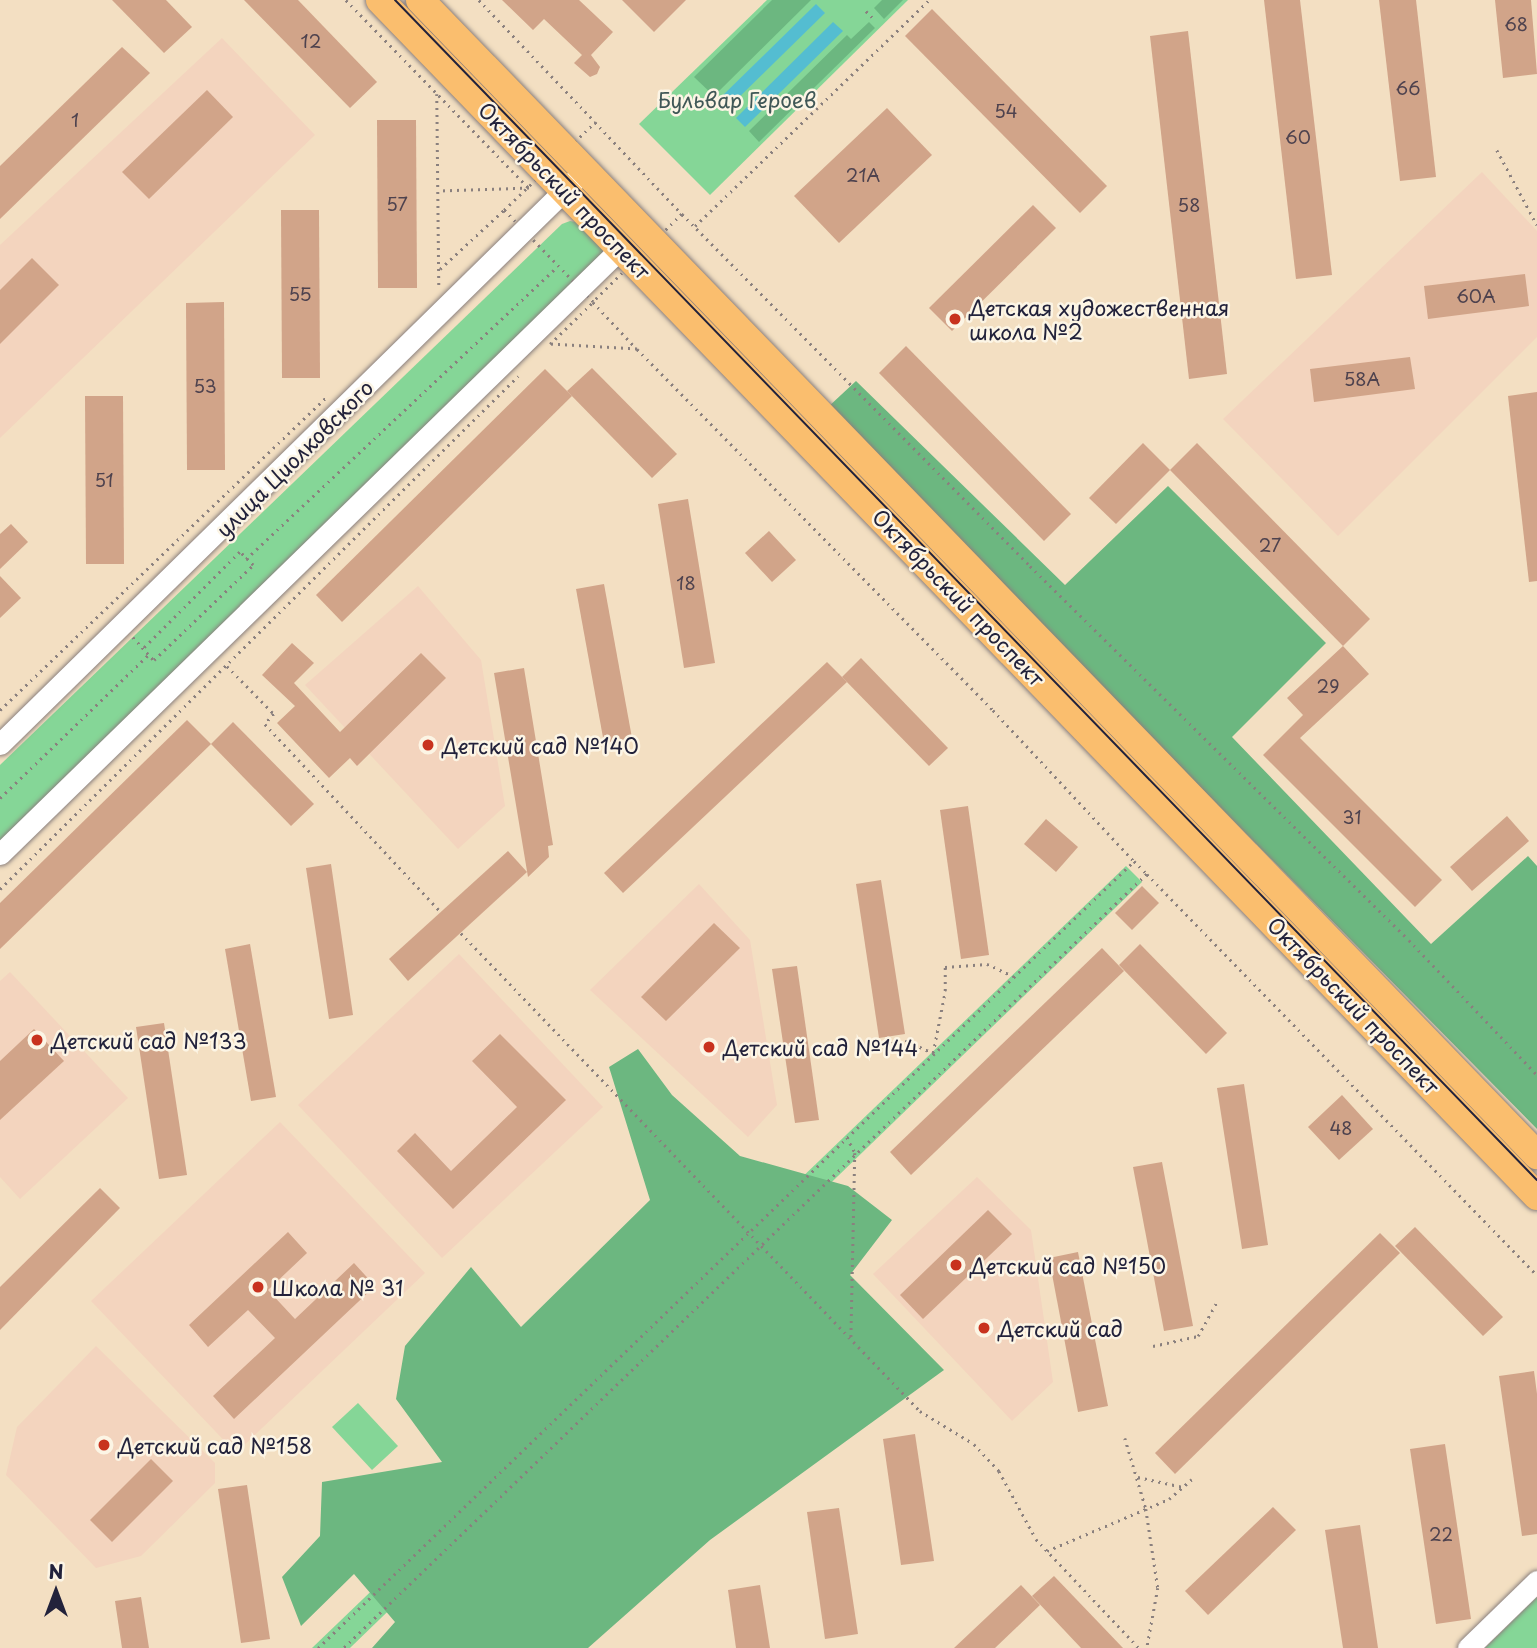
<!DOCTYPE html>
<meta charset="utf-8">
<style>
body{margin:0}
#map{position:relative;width:1537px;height:1648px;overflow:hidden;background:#f3dfc2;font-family:"Playpen Sans",sans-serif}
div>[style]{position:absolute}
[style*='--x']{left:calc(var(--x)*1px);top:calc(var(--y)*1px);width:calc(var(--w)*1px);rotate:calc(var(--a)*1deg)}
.built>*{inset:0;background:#f3d4be}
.green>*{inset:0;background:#85d697}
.forest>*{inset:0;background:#6cb780}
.water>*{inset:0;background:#54bdd1}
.building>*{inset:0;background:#d1a489}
.path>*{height:2.5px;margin-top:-1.25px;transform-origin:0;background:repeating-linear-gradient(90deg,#8a807e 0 2px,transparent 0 7px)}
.roads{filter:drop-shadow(0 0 2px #8a807e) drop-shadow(0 0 2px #8a807e)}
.minor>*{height:21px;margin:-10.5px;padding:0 10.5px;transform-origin:10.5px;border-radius:10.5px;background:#fff}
.major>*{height:28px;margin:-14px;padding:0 14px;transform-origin:14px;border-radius:14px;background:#fabe6e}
.tram>*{height:2px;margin:-1px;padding:0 1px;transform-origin:1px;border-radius:1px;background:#22223b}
.dots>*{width:19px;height:19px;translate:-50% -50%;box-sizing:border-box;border:4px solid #fcf5e5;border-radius:50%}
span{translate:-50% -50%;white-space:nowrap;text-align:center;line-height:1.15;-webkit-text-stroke:5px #fcf5e5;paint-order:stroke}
.number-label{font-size:18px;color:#4e424e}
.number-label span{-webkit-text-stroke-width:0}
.park-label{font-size:21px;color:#405857}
.street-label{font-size:21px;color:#22223b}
.poi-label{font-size:21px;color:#22223b}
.left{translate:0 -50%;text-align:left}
.north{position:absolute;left:21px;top:1557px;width:70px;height:70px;-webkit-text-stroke:5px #fcf5e5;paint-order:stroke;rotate:0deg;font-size:19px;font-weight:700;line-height:28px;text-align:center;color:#22223b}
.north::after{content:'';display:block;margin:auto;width:24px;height:32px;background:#22223b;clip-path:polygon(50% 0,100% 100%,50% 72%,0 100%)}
</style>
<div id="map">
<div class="built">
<div style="clip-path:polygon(222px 38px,315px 135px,0 438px,0 245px)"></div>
<div style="clip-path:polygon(1482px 172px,1537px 231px,1537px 337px,1338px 536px,1223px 419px)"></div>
<div style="clip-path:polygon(418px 586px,481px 660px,505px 806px,458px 849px,305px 685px)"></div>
<div style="clip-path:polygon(699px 884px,750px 940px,777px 1105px,748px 1137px,590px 990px)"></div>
<div style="clip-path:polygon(459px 954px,603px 1107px,442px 1258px,298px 1105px)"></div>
<div style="clip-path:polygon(10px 972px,128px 1098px,20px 1199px,0 1177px,0 981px)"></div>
<div style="clip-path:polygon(280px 1122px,425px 1273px,236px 1453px,91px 1301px)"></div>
<div style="clip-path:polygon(977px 1177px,1031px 1230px,1053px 1382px,1012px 1421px,873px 1274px)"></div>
<div style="clip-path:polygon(96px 1346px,215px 1463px,215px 1483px,141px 1556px,96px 1568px,6px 1475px,17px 1427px)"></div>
</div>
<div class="green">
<div style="clip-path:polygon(767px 0,908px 0,710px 195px,639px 124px)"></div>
<div style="clip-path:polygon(570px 221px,586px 224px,605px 254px,0 842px,0 765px,562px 224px)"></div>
<div style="clip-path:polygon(1126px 866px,1142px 882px,350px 1648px,312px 1648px)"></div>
<div style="clip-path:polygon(358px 1403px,398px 1446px,372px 1470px,332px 1427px)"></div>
<div style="clip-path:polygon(1537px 1597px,1537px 1648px,1485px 1648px)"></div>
</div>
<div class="forest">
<div style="clip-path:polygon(772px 0,811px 0,714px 96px,694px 77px)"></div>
<div style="clip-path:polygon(882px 0,903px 0,884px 19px,874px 8px)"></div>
<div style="clip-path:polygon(869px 22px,875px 28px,759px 142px,749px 131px,847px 35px,851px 39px)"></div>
<div style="clip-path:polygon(856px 381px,1065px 585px,1168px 486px,1326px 643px,1232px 737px,1431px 944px,1528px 856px,1537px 866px,1537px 1129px,827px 408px)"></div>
<div style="clip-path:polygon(638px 1049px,672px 1095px,740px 1156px,848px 1186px,892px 1220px,850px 1275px,944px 1370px,710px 1540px,588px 1648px,372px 1648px,395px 1622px,354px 1574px,301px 1626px,282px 1577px,320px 1536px,322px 1482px,442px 1462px,396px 1399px,405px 1346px,471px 1267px,521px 1327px,650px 1200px,609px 1067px)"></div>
</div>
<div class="water">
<div style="clip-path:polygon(816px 4px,825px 13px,727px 109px,718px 100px)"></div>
<div style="clip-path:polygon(833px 22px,843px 31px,745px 127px,736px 118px)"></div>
</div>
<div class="building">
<div style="clip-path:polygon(112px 0,166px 0,192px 27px,164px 53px)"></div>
<div style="clip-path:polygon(244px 0,298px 0,377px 82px,350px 108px)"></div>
<div style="clip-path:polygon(502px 0,579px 0,613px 32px,591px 55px,600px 67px,597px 74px,590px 77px,574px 63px,582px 55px,544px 19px,533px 30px)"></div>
<div style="clip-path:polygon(622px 0,686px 0,654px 32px)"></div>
<div style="clip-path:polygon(1264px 0,1300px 0,1332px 275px,1296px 279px)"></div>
<div style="clip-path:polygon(1379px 0,1416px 0,1436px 177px,1400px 181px)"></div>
<div style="clip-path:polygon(1495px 0,1531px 0,1537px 74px,1503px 78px)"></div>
<div style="clip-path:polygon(932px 9px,1107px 186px,1080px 213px,905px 36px)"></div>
<div style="clip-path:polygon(1188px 31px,1227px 374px,1189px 379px,1150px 36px)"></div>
<div style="clip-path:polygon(122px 47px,150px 73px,0 219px,0 166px)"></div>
<div style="clip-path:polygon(207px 90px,233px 117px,149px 199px,122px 172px)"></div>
<div style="clip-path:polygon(887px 108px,932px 155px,839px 243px,794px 196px)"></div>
<div style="clip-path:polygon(377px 120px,416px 120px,417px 288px,378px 288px)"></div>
<div style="clip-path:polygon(1033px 205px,1056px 228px,952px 331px,929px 308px)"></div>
<div style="clip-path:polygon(281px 210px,319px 210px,320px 378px,282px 378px)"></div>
<div style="clip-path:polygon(32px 258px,59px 285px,0 344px,0 290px)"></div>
<div style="clip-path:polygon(1525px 274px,1529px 306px,1428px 319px,1424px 286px)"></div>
<div style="clip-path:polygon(224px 302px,225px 470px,187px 470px,186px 303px)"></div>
<div style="clip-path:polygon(906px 346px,1071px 514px,1044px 541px,879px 373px)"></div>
<div style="clip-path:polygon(1410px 357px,1415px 389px,1314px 402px,1310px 369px)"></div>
<div style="clip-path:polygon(592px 368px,677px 454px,652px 478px,567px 391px)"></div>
<div style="clip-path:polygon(545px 369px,572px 396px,342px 622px,316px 595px)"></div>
<div style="clip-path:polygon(1537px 392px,1537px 581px,1529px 582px,1508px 396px)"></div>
<div style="clip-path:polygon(85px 396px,123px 396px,124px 564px,86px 564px)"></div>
<div style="clip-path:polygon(1143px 443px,1170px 470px,1116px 524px,1089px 498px)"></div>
<div style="clip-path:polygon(1197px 443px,1370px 619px,1343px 646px,1170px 470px)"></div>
<div style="clip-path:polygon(688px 499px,715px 663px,684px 668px,658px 504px)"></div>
<div style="clip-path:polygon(11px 524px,28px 542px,0 569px,0 534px)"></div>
<div style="clip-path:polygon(769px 531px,796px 560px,772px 582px,745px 553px)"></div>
<div style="clip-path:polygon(0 576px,21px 598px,0 618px)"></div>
<div style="clip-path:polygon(604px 584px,632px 738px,604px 743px,576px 589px)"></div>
<div style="clip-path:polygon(292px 643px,314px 663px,294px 683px,340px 732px,421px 653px,446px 678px,357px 766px,350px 758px,329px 778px,277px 723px,295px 706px,262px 675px)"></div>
<div style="clip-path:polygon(1343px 646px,1369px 674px,1300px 738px,1442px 880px,1415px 907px,1263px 755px,1303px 715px,1287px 698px)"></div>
<div style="clip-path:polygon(861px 658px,948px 748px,929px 766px,842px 677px)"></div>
<div style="clip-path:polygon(827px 662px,847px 682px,623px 893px,604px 873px)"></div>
<div style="clip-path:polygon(524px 668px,553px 845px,548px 846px,549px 857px,528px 877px,494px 673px)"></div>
<div style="clip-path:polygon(187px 720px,211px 744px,0 949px,0 903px)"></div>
<div style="clip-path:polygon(233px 722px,314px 804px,291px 826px,211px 744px)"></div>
<div style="clip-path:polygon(968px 806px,989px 955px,961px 959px,940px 810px)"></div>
<div style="clip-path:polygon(1507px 816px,1529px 841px,1472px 891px,1450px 867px)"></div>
<div style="clip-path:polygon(1046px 819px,1078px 847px,1056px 872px,1024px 844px)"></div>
<div style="clip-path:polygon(508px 851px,527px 872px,408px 981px,389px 959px)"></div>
<div style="clip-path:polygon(331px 864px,353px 1015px,329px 1019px,306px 868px)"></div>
<div style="clip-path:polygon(881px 880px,905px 1034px,879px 1038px,856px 884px)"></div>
<div style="clip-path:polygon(1142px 886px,1159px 903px,1132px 930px,1115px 913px)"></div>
<div style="clip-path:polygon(714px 923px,740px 948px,666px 1021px,641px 997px)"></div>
<div style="clip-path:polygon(250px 944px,276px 1097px,251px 1101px,225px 949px)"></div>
<div style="clip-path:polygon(1140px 944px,1227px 1033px,1206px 1054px,1119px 965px)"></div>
<div style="clip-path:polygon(1102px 948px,1124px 971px,911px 1175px,890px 1152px)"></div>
<div style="clip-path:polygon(797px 966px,819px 1120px,795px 1123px,772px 969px)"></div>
<div style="clip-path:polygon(164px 1023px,187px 1175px,159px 1179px,136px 1027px)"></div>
<div style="clip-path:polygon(34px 1029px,64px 1061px,0 1120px,0 1061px)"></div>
<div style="clip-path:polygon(500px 1034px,566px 1100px,453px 1209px,397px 1151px,415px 1133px,451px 1171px,517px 1107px,472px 1061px)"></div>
<div style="clip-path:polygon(1244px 1084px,1268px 1245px,1242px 1249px,1217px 1088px)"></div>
<div style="clip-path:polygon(1342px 1095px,1373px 1129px,1339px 1160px,1308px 1127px)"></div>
<div style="clip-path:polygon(1162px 1162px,1193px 1326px,1164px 1331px,1133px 1167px)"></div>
<div style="clip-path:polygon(100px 1188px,120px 1208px,0 1330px,0 1287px)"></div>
<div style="clip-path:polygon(988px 1210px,1012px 1234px,923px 1319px,900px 1295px)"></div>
<div style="clip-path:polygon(1415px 1227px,1503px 1317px,1483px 1336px,1395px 1246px)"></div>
<div style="clip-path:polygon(288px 1232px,307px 1253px,268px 1290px,295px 1319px,354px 1263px,375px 1286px,234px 1419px,213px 1396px,275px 1338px,248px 1310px,208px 1347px,189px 1325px)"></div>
<div style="clip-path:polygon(1380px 1233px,1400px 1253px,1175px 1474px,1155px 1453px)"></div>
<div style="clip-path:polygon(1078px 1252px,1108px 1406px,1078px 1412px,1049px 1258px)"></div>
<div style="clip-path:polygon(1534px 1371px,1537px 1394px,1537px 1534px,1522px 1536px,1499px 1376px)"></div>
<div style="clip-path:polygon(915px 1434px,934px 1561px,901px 1565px,883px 1439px)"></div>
<div style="clip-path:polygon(1445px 1444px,1471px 1619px,1436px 1624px,1410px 1449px)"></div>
<div style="clip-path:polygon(151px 1459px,173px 1481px,112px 1542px,90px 1520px)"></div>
<div style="clip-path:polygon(247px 1485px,270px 1639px,241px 1643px,218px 1489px)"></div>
<div style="clip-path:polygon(1273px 1507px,1296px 1530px,1208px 1615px,1185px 1591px)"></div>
<div style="clip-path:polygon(839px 1508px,858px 1634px,825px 1639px,807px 1512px)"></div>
<div style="clip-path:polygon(1360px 1525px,1378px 1648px,1343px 1648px,1325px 1530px)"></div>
<div style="clip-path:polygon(1054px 1576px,1123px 1648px,1081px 1648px,1032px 1596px)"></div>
<div style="clip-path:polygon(760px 1585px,770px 1648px,736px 1648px,728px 1590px)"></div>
<div style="clip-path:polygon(1021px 1585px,1040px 1605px,995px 1648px,954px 1648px)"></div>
<div style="clip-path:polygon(141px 1597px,149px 1648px,122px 1648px,115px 1601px)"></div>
</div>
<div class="path">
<div style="--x:346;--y:0;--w:262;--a:45.8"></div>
<div style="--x:529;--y:188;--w:90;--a:178.1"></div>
<div style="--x:479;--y:0;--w:168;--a:46.4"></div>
<div style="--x:866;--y:11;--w:13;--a:45"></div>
<div style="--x:437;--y:94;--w:194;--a:89.4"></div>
<div style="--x:595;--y:122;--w:127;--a:46.6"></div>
<div style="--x:682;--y:214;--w:125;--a:135.3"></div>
<div style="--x:593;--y:302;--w:128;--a:-134.1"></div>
<div style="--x:504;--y:210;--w:127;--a:-44"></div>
<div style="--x:1497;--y:150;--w:85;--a:61.9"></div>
<div style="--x:682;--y:214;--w:495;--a:45.3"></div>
<div style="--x:1030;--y:566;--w:532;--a:44.62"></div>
<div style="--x:1409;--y:940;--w:186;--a:46.5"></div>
<div style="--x:695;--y:226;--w:325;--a:-44"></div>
<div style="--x:440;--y:269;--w:87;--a:-42.7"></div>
<div style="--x:593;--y:302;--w:64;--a:46.9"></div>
<div style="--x:637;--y:349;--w:87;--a:-176.7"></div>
<div style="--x:550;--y:344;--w:60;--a:-44.3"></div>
<div style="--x:637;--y:349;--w:507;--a:45.4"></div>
<div style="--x:993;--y:710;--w:207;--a:47"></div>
<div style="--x:246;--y:559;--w:427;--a:-43.2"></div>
<div style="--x:133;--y:637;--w:31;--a:48"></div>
<div style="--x:154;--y:660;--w:137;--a:-43.8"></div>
<div style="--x:253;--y:565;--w:18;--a:-135"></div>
<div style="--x:240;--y:552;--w:136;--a:135"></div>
<div style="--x:227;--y:666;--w:67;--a:45.6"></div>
<div style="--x:274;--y:714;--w:13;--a:132"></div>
<div style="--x:265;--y:724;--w:259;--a:46.9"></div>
<div style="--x:0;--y:710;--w:452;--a:-43.8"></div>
<div style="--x:0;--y:798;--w:207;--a:-44"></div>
<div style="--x:1147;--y:874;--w:559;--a:45.8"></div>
<div style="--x:0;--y:889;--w:729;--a:-44.72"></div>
<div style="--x:461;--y:933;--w:663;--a:46.16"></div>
<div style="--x:920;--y:1411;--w:63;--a:31.4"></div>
<div style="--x:974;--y:1444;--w:37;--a:47"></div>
<div style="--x:999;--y:1471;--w:77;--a:61.4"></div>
<div style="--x:1036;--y:1539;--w:150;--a:46.6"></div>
<div style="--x:864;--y:1048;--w:44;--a:-9.2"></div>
<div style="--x:907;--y:1041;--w:29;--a:25"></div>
<div style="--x:933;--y:1053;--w:63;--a:-79"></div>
<div style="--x:945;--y:991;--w:24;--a:-90"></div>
<div style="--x:945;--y:967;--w:42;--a:-4.1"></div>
<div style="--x:987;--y:964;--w:29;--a:25"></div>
<div style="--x:847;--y:1137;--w:18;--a:63"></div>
<div style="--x:855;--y:1153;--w:186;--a:91.2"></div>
<div style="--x:1153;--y:1346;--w:46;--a:-12.5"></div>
<div style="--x:1198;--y:1336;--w:39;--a:-61"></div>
<div style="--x:1125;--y:1438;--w:74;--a:73.5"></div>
<div style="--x:1146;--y:1509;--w:80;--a:81.4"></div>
<div style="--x:1158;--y:1588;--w:61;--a:100.4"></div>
<div style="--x:1138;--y:1477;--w:46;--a:12.5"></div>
<div style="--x:1047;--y:1551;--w:133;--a:-23.1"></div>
<div style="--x:1169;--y:1499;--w:30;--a:-41"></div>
<div style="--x:318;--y:1648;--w:1134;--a:-43.96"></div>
<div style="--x:1134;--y:861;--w:18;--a:45"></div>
<div style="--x:1147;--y:874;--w:1115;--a:136.05"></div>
</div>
<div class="roads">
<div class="minor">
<div style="--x:0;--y:744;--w:821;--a:-44.46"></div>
<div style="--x:0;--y:854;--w:869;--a:-44.3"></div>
<div style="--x:1468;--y:1648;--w:96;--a:-44.2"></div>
</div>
<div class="major">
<div style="--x:380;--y:0;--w:1664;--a:45.95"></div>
<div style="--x:420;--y:0;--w:1607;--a:45.96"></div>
</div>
</div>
<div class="tram">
<div style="--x:395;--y:0;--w:1642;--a:45.94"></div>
</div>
<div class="dots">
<div style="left:955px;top:319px;background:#c8321e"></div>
<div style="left:428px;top:745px;background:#c8321e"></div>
<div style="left:37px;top:1040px;background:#c8321e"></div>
<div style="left:709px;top:1047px;background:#c8321e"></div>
<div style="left:956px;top:1265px;background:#c8321e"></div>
<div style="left:258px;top:1287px;background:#c8321e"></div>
<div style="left:984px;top:1328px;background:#c8321e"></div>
<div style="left:104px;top:1445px;background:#c8321e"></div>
</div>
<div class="number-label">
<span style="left:1516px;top:24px">68</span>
<span style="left:311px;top:41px">12</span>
<span style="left:1408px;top:88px">66</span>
<span style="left:1006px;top:111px">54</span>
<span style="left:75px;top:120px">1</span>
<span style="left:1298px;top:137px">60</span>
<span style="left:863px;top:175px">21А</span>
<span style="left:397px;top:204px">57</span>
<span style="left:1189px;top:205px">58</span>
<span style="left:300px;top:294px">55</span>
<span style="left:1476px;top:296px">60А</span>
<span style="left:1362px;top:379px">58А</span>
<span style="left:205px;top:386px">53</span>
<span style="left:104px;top:480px">51</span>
<span style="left:1270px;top:545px">27</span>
<span style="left:686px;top:583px">18</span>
<span style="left:1328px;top:686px">29</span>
<span style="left:1352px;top:817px">31</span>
<span style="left:1341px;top:1128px">48</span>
<span style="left:1441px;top:1534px">22</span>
</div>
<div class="park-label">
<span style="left:737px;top:99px">Бульвар Героев</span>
</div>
<div class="street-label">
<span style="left:565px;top:190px;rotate:46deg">Октябрьский проспект</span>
<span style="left:294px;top:458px;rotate:-45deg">улица Циолковского</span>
<span style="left:959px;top:597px;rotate:46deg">Октябрьский проспект</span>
<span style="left:1354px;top:1005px;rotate:46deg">Октябрьский проспект</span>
</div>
<div class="poi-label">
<span class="left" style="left:969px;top:319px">Детская художественная<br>школа №2</span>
<span class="left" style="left:442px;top:745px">Детский сад №140</span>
<span class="left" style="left:51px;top:1040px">Детский сад №133</span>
<span class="left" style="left:723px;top:1047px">Детский сад №144</span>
<span class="left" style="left:970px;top:1265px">Детский сад №150</span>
<span class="left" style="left:272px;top:1287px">Школа № 31</span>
<span class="left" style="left:998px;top:1328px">Детский сад</span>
<span class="left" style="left:118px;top:1445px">Детский сад №158</span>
</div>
<div class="north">N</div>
</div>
